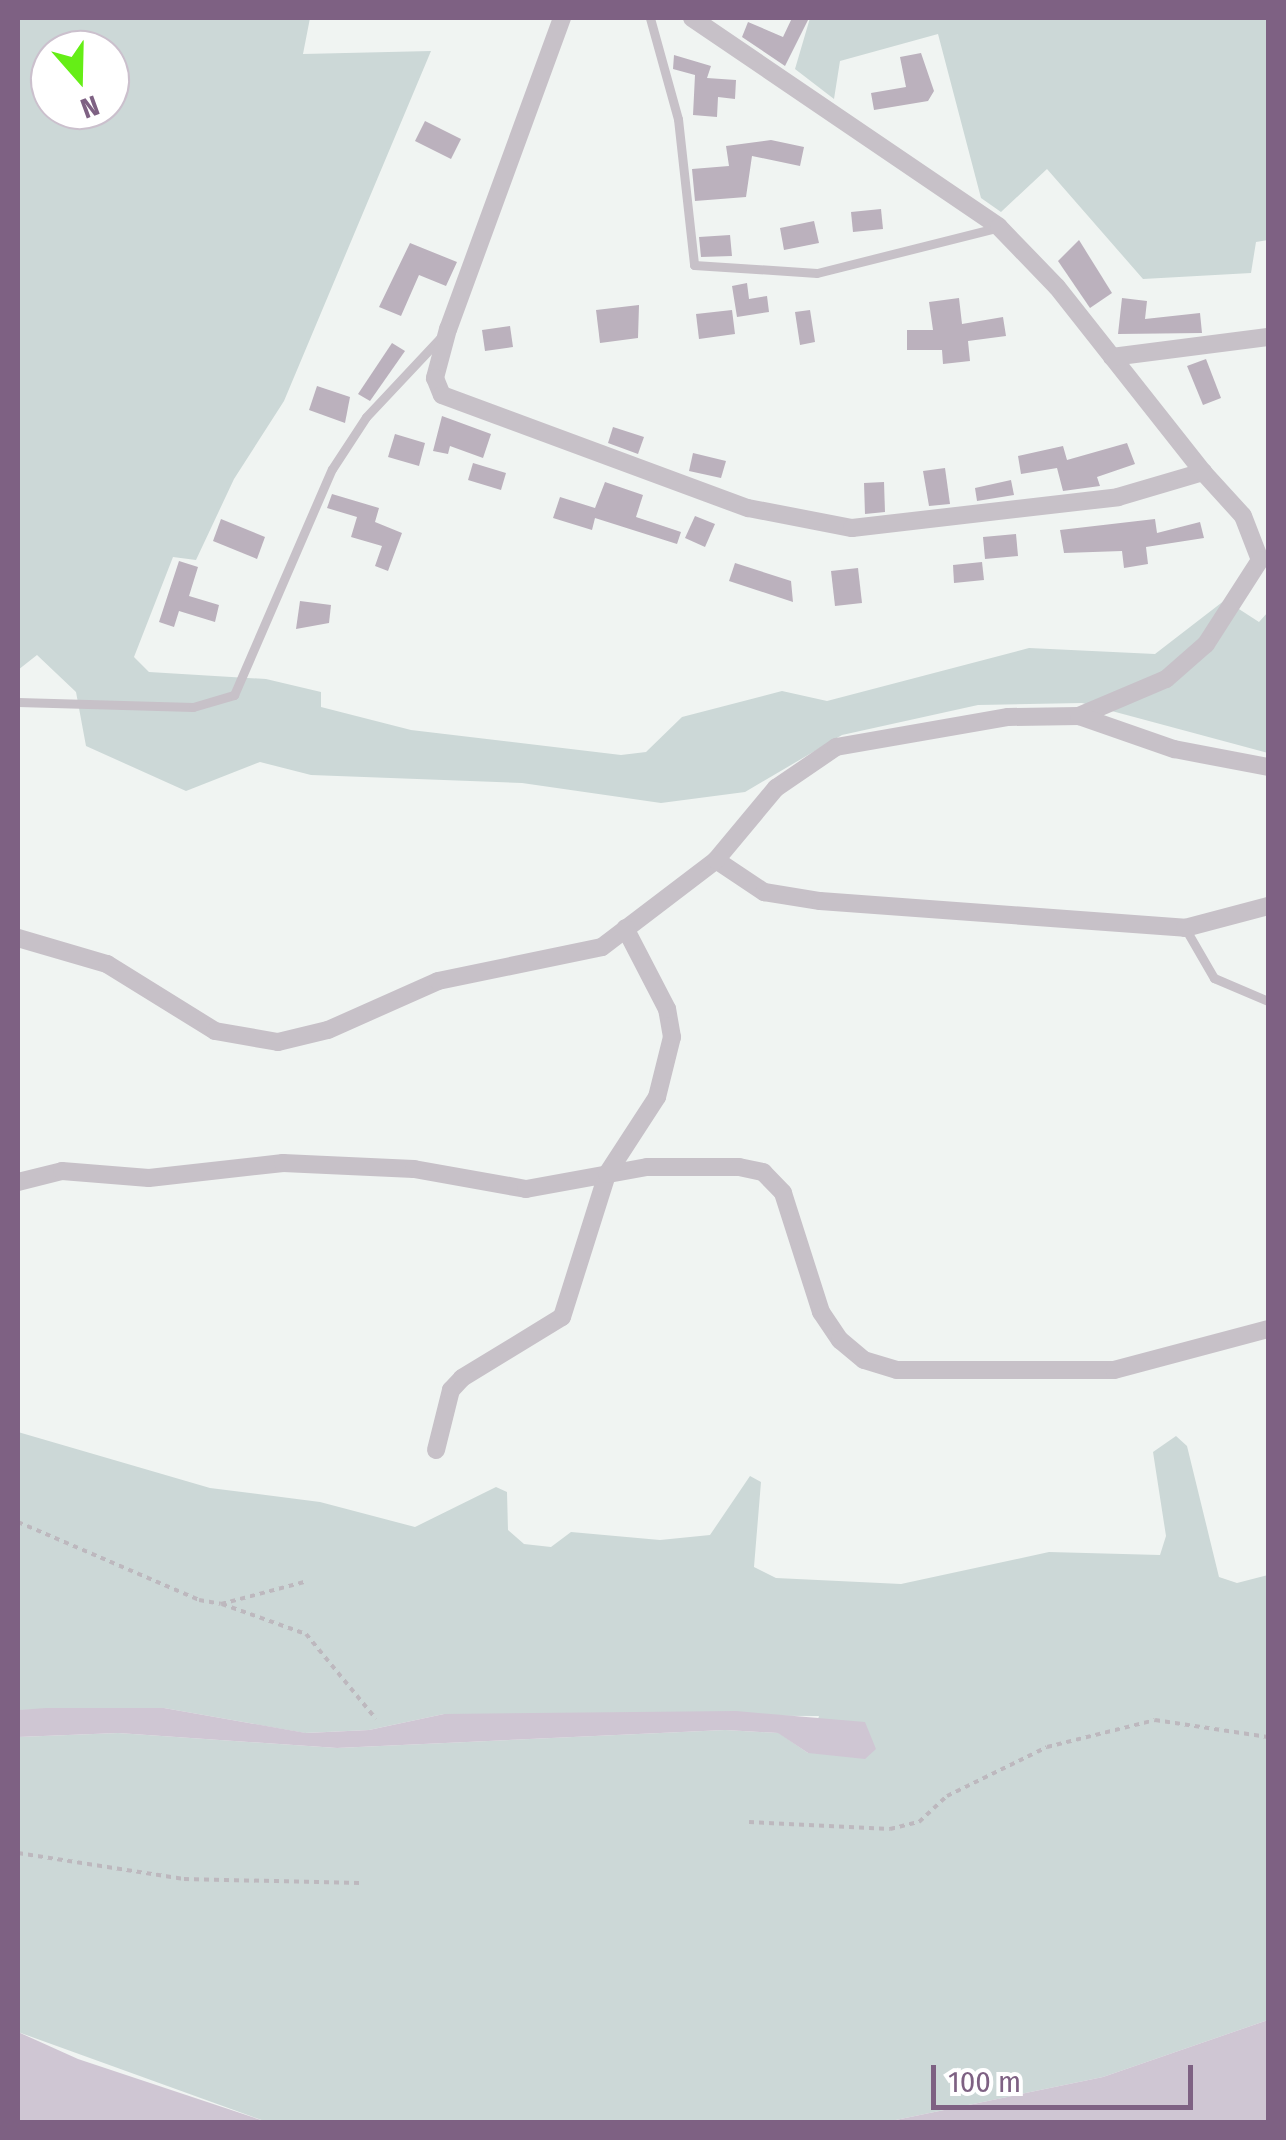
<!DOCTYPE html>
<style>
body{margin:0}
#map{position:relative;width:1286px;height:2140px;overflow:hidden;background:#f0f4f2;font-family:"Fira Sans Condensed",sans-serif}
div>[style]{position:absolute}
[style*='--x']{left:calc(var(--x)*1px);top:calc(var(--y)*1px);width:calc(var(--w)*1px);rotate:calc(var(--a)*1deg)}
.green>*{inset:0;background:#ccd8d7}
.water>*{inset:0;background:#cfc6d3}
.building>*{inset:0;background:#bbb1bd}
.path>*{height:4px;margin-top:-2px;transform-origin:0;background:repeating-linear-gradient(90deg,#bdb8be 0 5px,transparent 0 10px)}
.service>*{height:9px;margin:-4.5px;padding:0 4.5px;transform-origin:4.5px;border-radius:4.5px;background:#c7c1c8}
.minor>*{height:18px;margin:-9px;padding:0 9px;transform-origin:9px;border-radius:9px;background:#c7c1c8}
span{translate:-50% -50%;white-space:nowrap;text-align:center;line-height:1.15;-webkit-text-stroke:10px #fff;paint-order:stroke}
.frame{position:absolute;inset:0;border:20px solid #7e6183;pointer-events:none}
.north{position:absolute;left:30px;top:30px;width:100px;height:100px;box-sizing:border-box;background:#fff;border:2px solid #cbc0cd;border-radius:50%;rotate:160deg;font-size:28px;font-weight:700;line-height:40px;text-align:center;color:#7e6183}
.north::after{content:'';display:block;margin:auto;width:35px;height:45px;background:#65ee16;clip-path:polygon(50% 0,100% 100%,50% 72%,0 100%)}
.scale{position:absolute;left:931px;top:2065px;width:262px;height:45px;box-sizing:border-box;border:5px solid #7e6183;border-top:0;padding-left:12px;font-size:30px;line-height:35px;white-space:nowrap;color:#7e6183;-webkit-text-stroke:8px #fff;paint-order:stroke}
</style>
<div id="map">
<div class="green">
<div style="clip-path:polygon(evenodd,18px 18px,310px 18px,303px 54px,431px 51px,284px 401px,234px 479px,196px 560px,173px 557px,134px 657px,149px 672px,266px 679px,321px 692px,321px 707px,411px 730px,621px 755px,646px 752px,682px 717px,782px 691px,827px 701px,1029px 648px,1155px 654px,1225px 600px,1259px 622px,1268px 612px,1268px 753px,1082px 703px,978px 705px,842px 735px,745px 792px,661px 803px,522px 783px,311px 775px,260px 762px,186px 791px,86px 746px,76px 692px,37px 655px,18px 670px,18px 18px,50px 50px,110px 50px,110px 110px,50px 110px,50px 50px)"></div>
<div style="clip-path:polygon(810px 18px,1268px 18px,1268px 240px,1256px 242px,1251px 273px,1143px 279px,1047px 169px,1001px 212px,981px 198px,938px 34px,840px 61px,834px 99px,795px 69px)"></div>
<div style="clip-path:polygon(18px 1432px,210px 1488px,320px 1502px,415px 1527px,496px 1487px,507px 1492px,508px 1530px,524px 1544px,551px 1547px,571px 1532px,660px 1540px,710px 1535px,750px 1476px,761px 1482px,754px 1567px,776px 1578px,901px 1584px,1049px 1552px,1160px 1555px,1166px 1536px,1153px 1452px,1176px 1436px,1187px 1446px,1219px 1577px,1237px 1583px,1268px 1575px,1268px 2020px,1103px 2077px,886px 2122px,267px 2122px,18px 2032px,18px 1737px,118px 1733px,337px 1748px,725px 1730px,779px 1733px,808px 1753px,819px 1716px,444px 1714px,369px 1730px,305px 1733px,164px 1708px,18px 1710px)"></div>
</div>
<div class="water">
<div style="clip-path:polygon(46px 1708px,164px 1708px,306px 1733px,369px 1730px,444px 1714px,736px 1711px,865px 1722px,876px 1749px,865px 1759px,808px 1753px,778px 1733px,725px 1730px,337px 1748px,118px 1733px,18px 1737px,18px 1710px)"></div>
<div style="clip-path:polygon(1268px 2020px,1268px 2122px,886px 2122px,1103px 2077px)"></div>
<div style="clip-path:polygon(18px 2032px,78px 2059px,267px 2122px,18px 2122px)"></div>
</div>
<div class="building">
<div style="clip-path:polygon(792px 18px,809px 18px,785px 66px,742px 37px,748px 22px,783px 37px)"></div>
<div style="clip-path:polygon(921px 53px,934px 91px,928px 101px,874px 110px,871px 93px,906px 87px,900px 57px)"></div>
<div style="clip-path:polygon(674px 55px,711px 66px,707px 78px,736px 80px,735px 99px,718px 97px,717px 117px,693px 115px,695px 75px,673px 69px)"></div>
<div style="clip-path:polygon(425px 121px,461px 139px,451px 159px,415px 141px)"></div>
<div style="clip-path:polygon(771px 140px,804px 147px,800px 166px,752px 156px,746px 197px,695px 201px,692px 169px,729px 166px,726px 146px)"></div>
<div style="clip-path:polygon(881px 209px,883px 229px,853px 232px,851px 212px)"></div>
<div style="clip-path:polygon(814px 221px,819px 243px,784px 250px,780px 228px)"></div>
<div style="clip-path:polygon(730px 235px,732px 256px,701px 257px,699px 237px)"></div>
<div style="clip-path:polygon(1079px 240px,1112px 293px,1090px 308px,1058px 261px)"></div>
<div style="clip-path:polygon(410px 243px,457px 262px,446px 286px,419px 275px,401px 316px,379px 307px)"></div>
<div style="clip-path:polygon(747px 283px,749px 299px,767px 296px,769px 312px,737px 317px,732px 286px)"></div>
<div style="clip-path:polygon(959px 298px,962px 324px,1003px 317px,1006px 336px,968px 341px,970px 361px,943px 364px,942px 350px,907px 350px,907px 330px,933px 330px,929px 302px)"></div>
<div style="clip-path:polygon(1122px 298px,1147px 301px,1145px 319px,1200px 313px,1202px 333px,1118px 334px)"></div>
<div style="clip-path:polygon(639px 305px,638px 338px,600px 343px,596px 310px)"></div>
<div style="clip-path:polygon(732px 310px,735px 334px,699px 339px,696px 314px)"></div>
<div style="clip-path:polygon(810px 310px,815px 342px,800px 345px,795px 312px)"></div>
<div style="clip-path:polygon(510px 326px,513px 347px,485px 351px,482px 330px)"></div>
<div style="clip-path:polygon(392px 343px,405px 351px,370px 401px,358px 394px)"></div>
<div style="clip-path:polygon(1206px 359px,1221px 398px,1203px 405px,1187px 366px)"></div>
<div style="clip-path:polygon(317px 386px,350px 397px,345px 423px,309px 410px)"></div>
<div style="clip-path:polygon(442px 416px,491px 434px,483px 458px,450px 446px,448px 454px,433px 451px)"></div>
<div style="clip-path:polygon(613px 427px,644px 437px,638px 454px,608px 443px)"></div>
<div style="clip-path:polygon(395px 434px,425px 443px,419px 466px,388px 457px)"></div>
<div style="clip-path:polygon(1127px 443px,1135px 464px,1097px 477px,1100px 486px,1063px 491px,1057px 468px,1021px 474px,1018px 456px,1063px 446px,1067px 460px)"></div>
<div style="clip-path:polygon(693px 453px,726px 461px,721px 478px,689px 471px)"></div>
<div style="clip-path:polygon(473px 463px,506px 473px,501px 490px,468px 480px)"></div>
<div style="clip-path:polygon(945px 468px,950px 504px,929px 506px,923px 471px)"></div>
<div style="clip-path:polygon(1011px 480px,1014px 495px,977px 501px,975px 488px)"></div>
<div style="clip-path:polygon(605px 482px,643px 495px,636px 517px,681px 532px,677px 544px,595px 518px,592px 530px,553px 518px,560px 497px,595px 508px)"></div>
<div style="clip-path:polygon(884px 482px,885px 512px,865px 514px,864px 483px)"></div>
<div style="clip-path:polygon(332px 494px,379px 508px,375px 522px,402px 533px,388px 571px,375px 566px,382px 546px,351px 537px,357px 517px,327px 508px)"></div>
<div style="clip-path:polygon(695px 516px,715px 524px,705px 547px,685px 538px)"></div>
<div style="clip-path:polygon(221px 519px,265px 537px,257px 559px,213px 541px)"></div>
<div style="clip-path:polygon(1155px 519px,1157px 533px,1200px 522px,1204px 538px,1146px 547px,1148px 564px,1124px 568px,1122px 551px,1064px 553px,1060px 530px)"></div>
<div style="clip-path:polygon(1016px 534px,1018px 556px,985px 559px,983px 537px)"></div>
<div style="clip-path:polygon(179px 561px,198px 567px,189px 596px,219px 605px,215px 622px,179px 611px,174px 627px,159px 622px)"></div>
<div style="clip-path:polygon(982px 562px,984px 580px,954px 583px,953px 565px)"></div>
<div style="clip-path:polygon(735px 563px,791px 581px,793px 602px,729px 581px)"></div>
<div style="clip-path:polygon(858px 568px,862px 603px,835px 606px,831px 571px)"></div>
<div style="clip-path:polygon(300px 601px,331px 605px,329px 623px,296px 629px)"></div>
</div>
<div class="path">
<div style="--x:18;--y:1522;--w:197;--a:23.3"></div>
<div style="--x:199;--y:1600;--w:22;--a:10"></div>
<div style="--x:221;--y:1604;--w:86;--a:-14.8"></div>
<div style="--x:222;--y:1604;--w:89;--a:19.7"></div>
<div style="--x:306;--y:1634;--w:110;--a:50.5"></div>
<div style="--x:749;--y:1822;--w:141;--a:2.8"></div>
<div style="--x:890;--y:1829;--w:30;--a:-14"></div>
<div style="--x:919;--y:1822;--w:38;--a:-43"></div>
<div style="--x:947;--y:1796;--w:111;--a:-26.1"></div>
<div style="--x:1047;--y:1747;--w:111;--a:-14"></div>
<div style="--x:1155;--y:1720;--w:114;--a:8.6"></div>
<div style="--x:18;--y:1853;--w:168;--a:8.9"></div>
<div style="--x:184;--y:1879;--w:176;--a:1.3"></div>
</div>
<div class="service">
<div style="--x:650;--y:18;--w:105;--a:74.5"></div>
<div style="--x:678;--y:119;--w:147;--a:83.7"></div>
<div style="--x:694;--y:265;--w:123;--a:3.7"></div>
<div style="--x:817;--y:273;--w:185;--a:-14.1"></div>
<div style="--x:18;--y:702;--w:175;--a:1.6"></div>
<div style="--x:193;--y:707;--w:43;--a:-16.3"></div>
<div style="--x:234;--y:695;--w:246;--a:-66.6"></div>
<div style="--x:332;--y:469;--w:62;--a:-56.8"></div>
<div style="--x:366;--y:417;--w:112;--a:-46.8"></div>
<div style="--x:1185;--y:928;--w:58;--a:59.9"></div>
<div style="--x:1214;--y:978;--w:59;--a:23.1"></div>
</div>
<div class="minor">
<div style="--x:562;--y:18;--w:331;--a:110.1"></div>
<div style="--x:448;--y:329;--w:51;--a:104.9"></div>
<div style="--x:435;--y:378;--w:18;--a:68"></div>
<div style="--x:442;--y:395;--w:326;--a:20.3"></div>
<div style="--x:748;--y:508;--w:106;--a:10.9"></div>
<div style="--x:852;--y:528;--w:268;--a:-6.6"></div>
<div style="--x:1118;--y:497;--w:89;--a:-16.4"></div>
<div style="--x:1203;--y:472;--w:59;--a:47.7"></div>
<div style="--x:1243;--y:516;--w:47;--a:68.9"></div>
<div style="--x:1260;--y:560;--w:100;--a:122.7"></div>
<div style="--x:1206;--y:644;--w:53;--a:138.8"></div>
<div style="--x:1166;--y:679;--w:95;--a:157"></div>
<div style="--x:692;--y:18;--w:371;--a:34.2"></div>
<div style="--x:999;--y:227;--w:83;--a:46"></div>
<div style="--x:1057;--y:287;--w:236;--a:51.7"></div>
<div style="--x:1112;--y:357;--w:157;--a:-7.3"></div>
<div style="--x:716;--y:860;--w:58;--a:33.7"></div>
<div style="--x:764;--y:892;--w:57;--a:9.1"></div>
<div style="--x:820;--y:901;--w:366;--a:4.2"></div>
<div style="--x:1185;--y:928;--w:86;--a:-14.8"></div>
<div style="--x:18;--y:938;--w:93;--a:16.3"></div>
<div style="--x:107;--y:964;--w:127;--a:31.8"></div>
<div style="--x:215;--y:1031;--w:64;--a:9.9"></div>
<div style="--x:278;--y:1042;--w:51;--a:-13.5"></div>
<div style="--x:328;--y:1030;--w:120;--a:-24"></div>
<div style="--x:438;--y:981;--w:167;--a:-11.7"></div>
<div style="--x:602;--y:947;--w:143;--a:-37.3"></div>
<div style="--x:716;--y:860;--w:94;--a:-50.2"></div>
<div style="--x:776;--y:788;--w:73;--a:-34.3"></div>
<div style="--x:836;--y:747;--w:175;--a:-9.9"></div>
<div style="--x:1008;--y:717;--w:71;--a:-0.8"></div>
<div style="--x:1079;--y:716;--w:101;--a:19.2"></div>
<div style="--x:1174;--y:749;--w:96;--a:10.8"></div>
<div style="--x:18;--y:1182;--w:45;--a:-14"></div>
<div style="--x:62;--y:1171;--w:87;--a:4.6"></div>
<div style="--x:149;--y:1178;--w:135;--a:-6.4"></div>
<div style="--x:283;--y:1163;--w:131;--a:2.6"></div>
<div style="--x:414;--y:1169;--w:114;--a:10.1"></div>
<div style="--x:526;--y:1189;--w:123;--a:-10.3"></div>
<div style="--x:647;--y:1167;--w:92;--a:0"></div>
<div style="--x:739;--y:1167;--w:25;--a:12"></div>
<div style="--x:763;--y:1172;--w:29;--a:46"></div>
<div style="--x:783;--y:1193;--w:125;--a:72.3"></div>
<div style="--x:821;--y:1312;--w:34;--a:56"></div>
<div style="--x:840;--y:1340;--w:31;--a:40"></div>
<div style="--x:864;--y:1360;--w:34;--a:17"></div>
<div style="--x:897;--y:1370;--w:217;--a:0"></div>
<div style="--x:1114;--y:1370;--w:159;--a:-14.9"></div>
<div style="--x:436;--y:1450;--w:62;--a:-76"></div>
<div style="--x:451;--y:1390;--w:16;--a:-47"></div>
<div style="--x:462;--y:1378;--w:117;--a:-31.4"></div>
<div style="--x:562;--y:1317;--w:150;--a:-72.5"></div>
<div style="--x:607;--y:1174;--w:92;--a:-57"></div>
<div style="--x:657;--y:1097;--w:62;--a:-76"></div>
<div style="--x:672;--y:1037;--w:28;--a:-100"></div>
<div style="--x:667;--y:1009;--w:91;--a:-117.4"></div>
</div>
<div class="frame"></div>
<div class="north">N</div>
<div class="scale">100 m</div>
</div>
